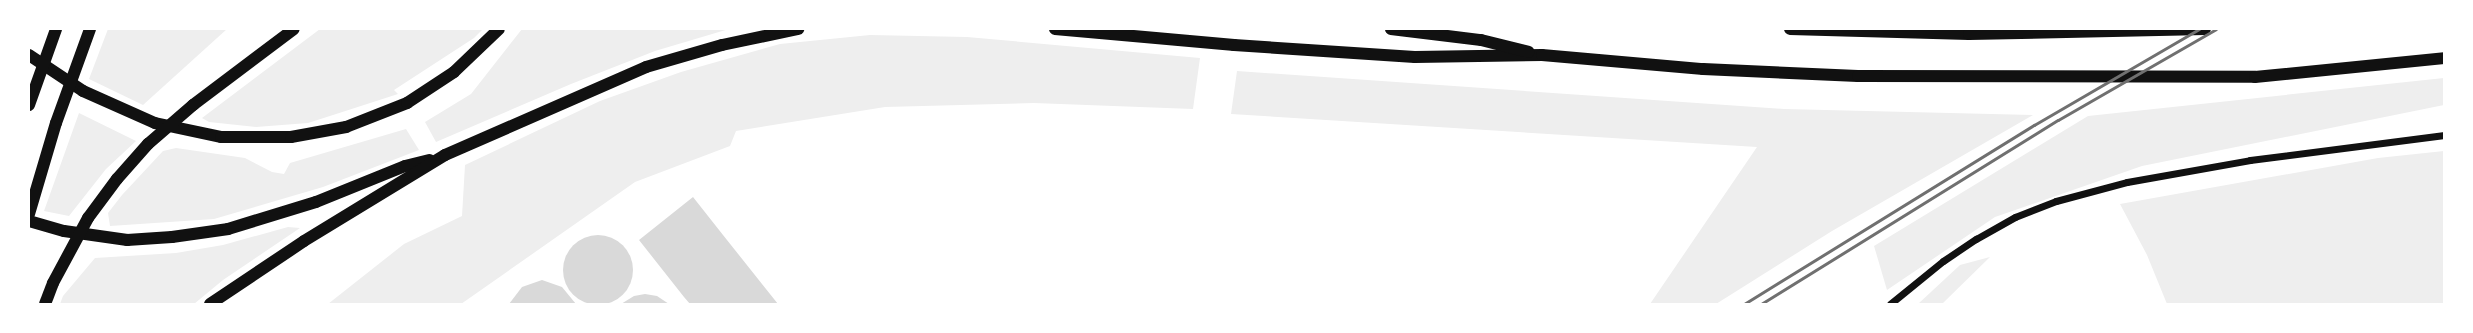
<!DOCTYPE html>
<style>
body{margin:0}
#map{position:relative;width:2473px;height:333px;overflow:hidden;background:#fff;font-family:Helvetica,sans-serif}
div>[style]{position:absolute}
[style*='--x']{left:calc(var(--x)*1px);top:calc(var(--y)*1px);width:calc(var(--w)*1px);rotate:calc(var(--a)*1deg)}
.green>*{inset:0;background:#eee}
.water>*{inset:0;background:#d9d9d9}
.round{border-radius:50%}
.tertiary>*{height:7px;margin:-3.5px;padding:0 3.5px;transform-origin:3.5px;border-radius:3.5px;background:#111}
.motorway>*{height:12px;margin:-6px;padding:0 6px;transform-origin:6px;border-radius:6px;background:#111}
.rail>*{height:3px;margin:-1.5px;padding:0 1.5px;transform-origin:1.5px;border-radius:1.5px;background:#707070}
span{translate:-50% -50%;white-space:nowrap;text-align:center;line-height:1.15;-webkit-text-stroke:3.5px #fff;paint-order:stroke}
.frame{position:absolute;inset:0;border:30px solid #fff;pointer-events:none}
</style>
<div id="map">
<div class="green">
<div style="clip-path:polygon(108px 29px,227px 29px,143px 105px,89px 79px)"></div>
<div style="clip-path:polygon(320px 29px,483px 29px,474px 38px,394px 90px,398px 94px,333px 115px,308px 123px,256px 127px,209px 122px,202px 118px)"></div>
<div style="clip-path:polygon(522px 29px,729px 29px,655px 51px,571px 84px,436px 142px,425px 122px,471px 94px)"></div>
<div style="clip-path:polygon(870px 35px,967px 37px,1200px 58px,1193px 109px,1034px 103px,885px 107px,736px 131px,730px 146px,635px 182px,461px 304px,328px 304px,404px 244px,462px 216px,465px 165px,600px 101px,681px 72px,780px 44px)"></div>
<div style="clip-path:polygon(1237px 71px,1784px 109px,2033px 115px,1832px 231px,1716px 304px,1650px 304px,1757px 147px,1231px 114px)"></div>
<div style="clip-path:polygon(2444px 78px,2444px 105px,2142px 166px,1995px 217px,1887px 290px,1874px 246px,2088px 116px)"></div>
<div style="clip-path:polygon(79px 113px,136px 141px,106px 169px,69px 216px,44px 211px)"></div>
<div style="clip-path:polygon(406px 129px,419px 150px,323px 187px,214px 219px,110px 226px,108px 213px,122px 195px,163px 151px,176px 148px,245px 158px,272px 172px,284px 174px,290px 163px)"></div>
<div style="clip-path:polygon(2444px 151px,2444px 304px,2167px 304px,2147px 255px,2120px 204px,2378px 158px)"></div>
<div style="clip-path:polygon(288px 227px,300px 228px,223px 280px,194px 304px,60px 304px,63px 296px,95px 258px,176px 253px,223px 245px)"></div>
<div style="clip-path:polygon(1990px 257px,1942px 304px,1918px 304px,1960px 265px)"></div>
</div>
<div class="water">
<div style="clip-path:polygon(693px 197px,723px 235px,778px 304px,690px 304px,684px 297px,639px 240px)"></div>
<div class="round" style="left:563px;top:235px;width:70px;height:70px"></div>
<div style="clip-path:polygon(542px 280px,562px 287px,576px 304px,509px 304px,522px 287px)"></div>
<div style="clip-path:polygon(645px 294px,657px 296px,669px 304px,621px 304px,634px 296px)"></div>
</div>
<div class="tertiary">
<div style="--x:1890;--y:304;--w:68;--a:-39.1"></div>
<div style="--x:1943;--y:261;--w:40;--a:-34"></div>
<div style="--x:1976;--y:239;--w:45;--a:-29.4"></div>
<div style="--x:2015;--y:217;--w:44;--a:-21.3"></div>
<div style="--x:2056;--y:201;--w:73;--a:-15"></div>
<div style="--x:2127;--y:182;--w:125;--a:-10.1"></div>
<div style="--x:2250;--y:160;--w:196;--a:-7.3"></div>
</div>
<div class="motorway">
<div style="--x:1055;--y:29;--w:180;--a:5.1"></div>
<div style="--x:1234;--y:45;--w:181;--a:3.8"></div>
<div style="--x:1415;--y:57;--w:127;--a:-0.9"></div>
<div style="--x:1542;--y:55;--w:162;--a:5"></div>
<div style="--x:1703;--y:69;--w:155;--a:2.6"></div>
<div style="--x:1858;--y:76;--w:397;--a:0.1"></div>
<div style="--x:2255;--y:77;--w:190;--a:-5.7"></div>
<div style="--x:1391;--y:29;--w:91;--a:7"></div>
<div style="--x:1481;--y:40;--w:49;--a:14"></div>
<div style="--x:1790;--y:29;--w:179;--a:1.6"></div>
<div style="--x:1969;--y:34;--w:236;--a:-1.2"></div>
<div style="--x:29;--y:55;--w:65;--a:33.7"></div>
<div style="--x:83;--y:91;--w:79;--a:24"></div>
<div style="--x:155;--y:123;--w:67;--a:12"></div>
<div style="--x:221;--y:137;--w:70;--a:0"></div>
<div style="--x:291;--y:137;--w:56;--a:-10.3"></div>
<div style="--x:346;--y:127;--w:66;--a:-21.5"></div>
<div style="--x:407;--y:103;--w:56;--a:-33.4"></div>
<div style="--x:454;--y:72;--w:62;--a:-43.7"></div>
<div style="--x:29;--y:105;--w:81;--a:-70.4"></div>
<div style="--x:29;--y:214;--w:95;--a:-73.5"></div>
<div style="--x:56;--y:123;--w:100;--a:-70.1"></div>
<div style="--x:29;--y:221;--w:36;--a:16"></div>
<div style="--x:64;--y:231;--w:64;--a:8.1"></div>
<div style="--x:127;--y:240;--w:45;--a:-3.8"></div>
<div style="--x:172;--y:237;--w:57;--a:-8.1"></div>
<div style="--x:228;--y:229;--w:92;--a:-17.1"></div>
<div style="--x:316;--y:202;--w:96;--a:-22"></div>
<div style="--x:405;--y:166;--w:25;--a:-14"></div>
<div style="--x:45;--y:304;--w:22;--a:-69"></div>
<div style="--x:53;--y:283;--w:74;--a:-61.7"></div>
<div style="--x:88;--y:218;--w:49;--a:-53.4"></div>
<div style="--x:117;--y:179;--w:47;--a:-48.5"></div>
<div style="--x:148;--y:144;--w:60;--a:-40.9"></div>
<div style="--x:193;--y:105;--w:126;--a:-37"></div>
<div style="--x:210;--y:304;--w:113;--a:-33.8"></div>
<div style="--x:304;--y:241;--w:165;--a:-31.4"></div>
<div style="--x:445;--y:155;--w:219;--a:-23.6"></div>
<div style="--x:646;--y:67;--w:79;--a:-16.1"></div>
<div style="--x:722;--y:45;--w:78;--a:-11.9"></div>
</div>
<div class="rail">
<div style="--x:1744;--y:304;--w:341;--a:-31.7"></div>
<div style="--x:2034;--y:125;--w:191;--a:-30.2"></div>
<div style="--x:1761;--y:304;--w:349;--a:-31.8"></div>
<div style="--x:2058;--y:120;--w:182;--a:-29.9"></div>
</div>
<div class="frame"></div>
</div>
